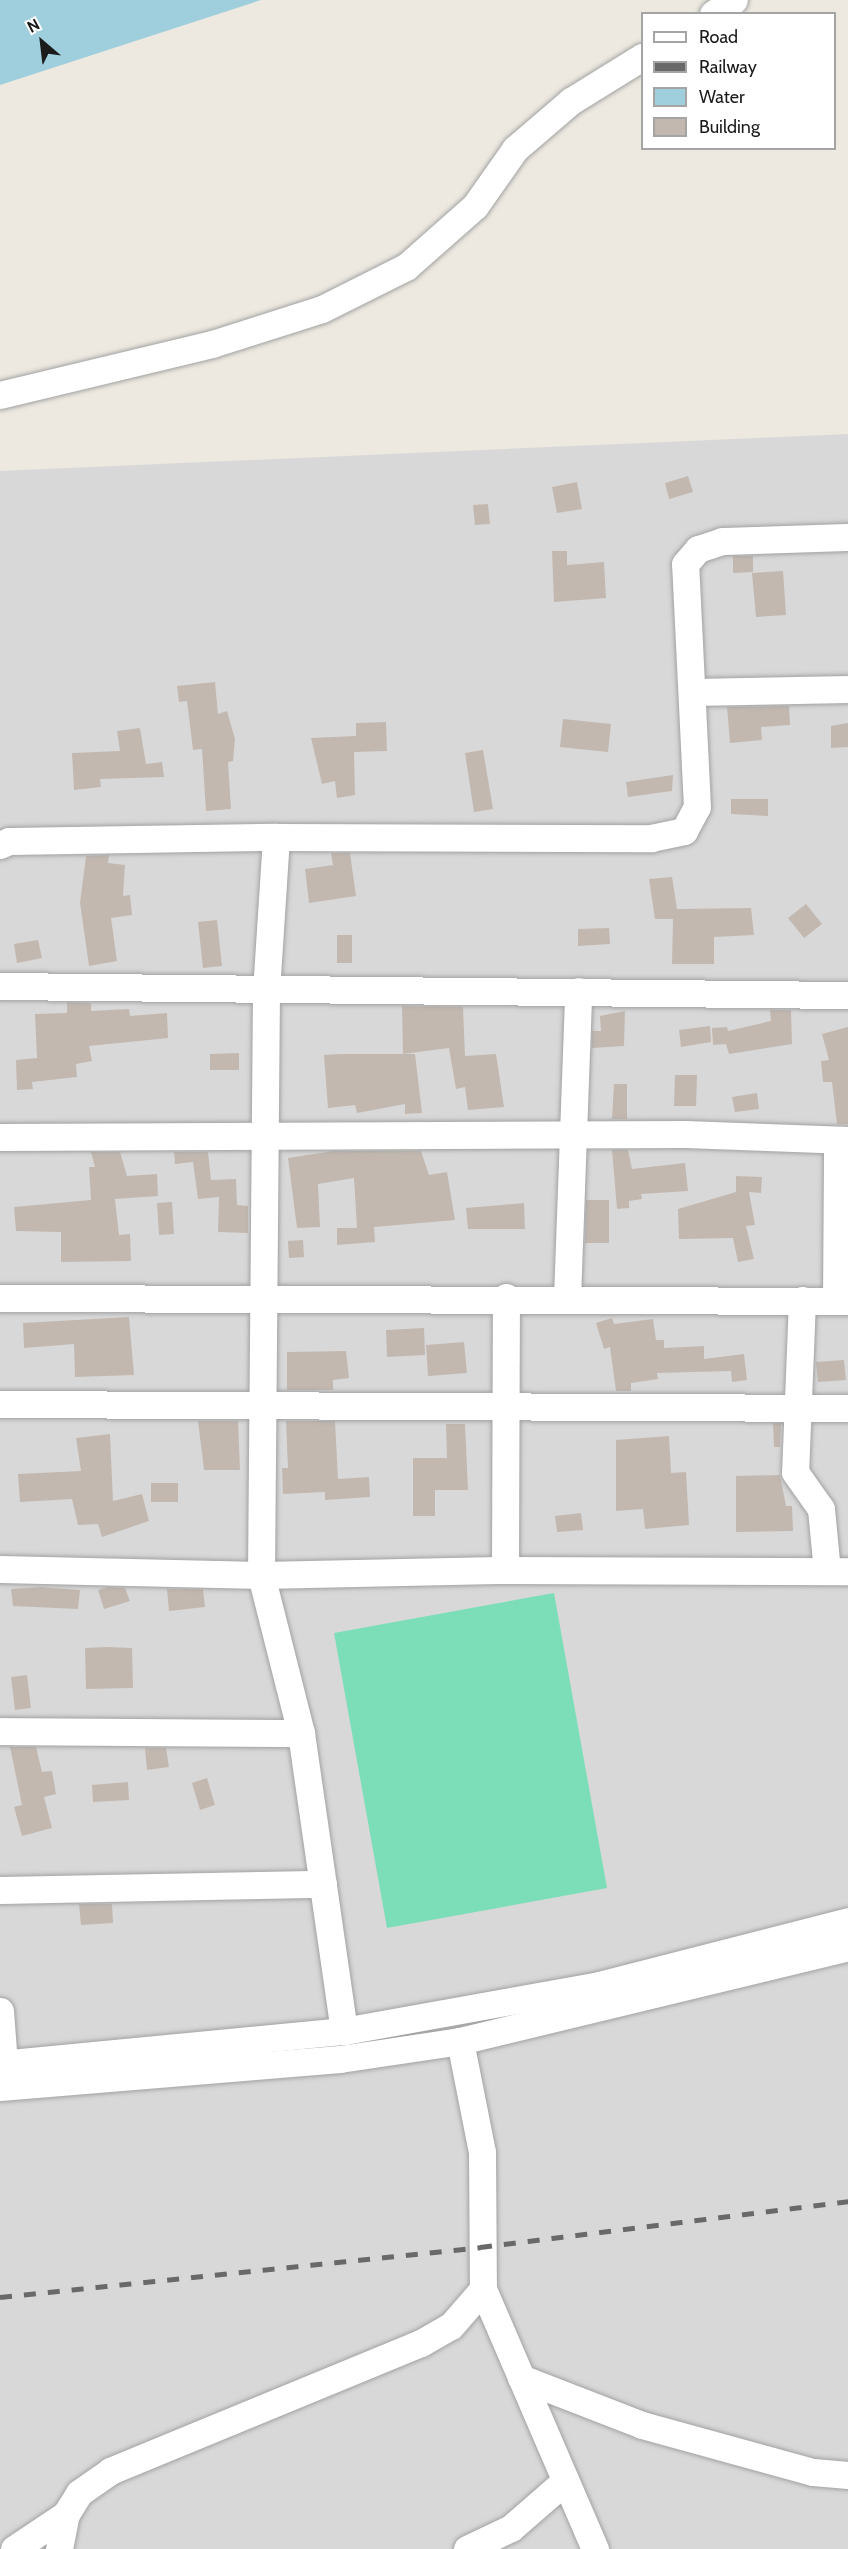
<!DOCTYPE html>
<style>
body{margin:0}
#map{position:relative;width:848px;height:2549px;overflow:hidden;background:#ede9e0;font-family:Cabin,sans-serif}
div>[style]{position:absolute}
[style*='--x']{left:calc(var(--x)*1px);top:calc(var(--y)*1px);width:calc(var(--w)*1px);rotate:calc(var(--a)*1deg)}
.residential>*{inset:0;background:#d9d8d8}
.pitch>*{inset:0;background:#7cdeb9}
.water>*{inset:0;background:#9fcedc}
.building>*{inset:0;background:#c2b8b0}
.roads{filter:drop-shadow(0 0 2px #a2a2a2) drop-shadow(0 0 2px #a2a2a2)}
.minor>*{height:27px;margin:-13.5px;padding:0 13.5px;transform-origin:13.5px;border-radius:13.5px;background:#fff}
.rail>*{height:4.5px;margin-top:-2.25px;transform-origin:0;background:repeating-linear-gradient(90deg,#696969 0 12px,transparent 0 24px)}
span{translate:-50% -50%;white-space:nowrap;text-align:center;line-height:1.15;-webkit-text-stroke:4.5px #fff;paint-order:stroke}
.legend{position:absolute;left:641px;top:12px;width:195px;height:138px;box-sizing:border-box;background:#fff;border:2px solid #a4a4a4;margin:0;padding:8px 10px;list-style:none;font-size:18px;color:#1b1b1b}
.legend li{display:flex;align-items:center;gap:12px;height:30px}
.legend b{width:30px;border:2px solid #a4a4a4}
.north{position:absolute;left:12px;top:12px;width:60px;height:60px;-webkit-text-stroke:4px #fff;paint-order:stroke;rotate:332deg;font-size:16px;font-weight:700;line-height:24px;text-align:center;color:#1b1b1b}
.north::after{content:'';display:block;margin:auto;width:21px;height:27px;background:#1b1b1b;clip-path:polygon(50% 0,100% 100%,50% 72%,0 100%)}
</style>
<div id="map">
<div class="residential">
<div style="clip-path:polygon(848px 434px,848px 2549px,0 2549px,0 471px)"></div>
</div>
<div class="pitch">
<div style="clip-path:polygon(554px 1593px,607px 1888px,387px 1928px,334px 1633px)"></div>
</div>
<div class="water">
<div style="clip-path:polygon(0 0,261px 0,0 85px)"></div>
</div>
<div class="building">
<div style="clip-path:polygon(688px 476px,693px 492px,669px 499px,665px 483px)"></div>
<div style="clip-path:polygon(577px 482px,582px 509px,557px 513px,552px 487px)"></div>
<div style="clip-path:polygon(488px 504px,490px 524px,475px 525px,473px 505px)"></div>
<div style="clip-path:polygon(552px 551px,567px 551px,567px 565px,604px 562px,606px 598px,554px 602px)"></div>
<div style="clip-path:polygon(733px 556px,753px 556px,753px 572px,733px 573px)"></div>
<div style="clip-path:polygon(783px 571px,786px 615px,756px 617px,752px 573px)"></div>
<div style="clip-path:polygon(215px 682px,218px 714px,227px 711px,235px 739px,233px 761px,228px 762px,231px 809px,206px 811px,202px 749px,193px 750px,187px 701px,179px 702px,177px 686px)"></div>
<div style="clip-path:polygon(789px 706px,790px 725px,761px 727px,762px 740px,730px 743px,727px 707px)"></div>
<div style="clip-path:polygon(563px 719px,611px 724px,608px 752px,560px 747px)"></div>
<div style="clip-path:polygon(386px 722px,387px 751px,354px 752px,355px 795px,337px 798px,335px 781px,322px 784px,311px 738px,356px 736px,356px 723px)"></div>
<div style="clip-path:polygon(848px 723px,848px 747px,831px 748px,831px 726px)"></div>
<div style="clip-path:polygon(140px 728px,146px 764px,162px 762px,164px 777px,100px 779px,101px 787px,74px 790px,72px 753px,120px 751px,117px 731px)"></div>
<div style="clip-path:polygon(483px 750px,493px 809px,474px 812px,465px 753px)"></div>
<div style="clip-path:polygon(673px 775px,672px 791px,628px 797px,626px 782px)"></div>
<div style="clip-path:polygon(731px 799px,768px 799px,768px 816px,731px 814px)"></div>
<div style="clip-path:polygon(331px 853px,350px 853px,356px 896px,309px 903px,305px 869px,333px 865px)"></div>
<div style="clip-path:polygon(109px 855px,108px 863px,125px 865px,123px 896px,130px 895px,132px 915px,111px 918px,117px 961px,89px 966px,80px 903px,86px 856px)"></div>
<div style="clip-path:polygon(672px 877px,677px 909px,751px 908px,754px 935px,714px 937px,714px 964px,672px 964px,673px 919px,655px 919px,649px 879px)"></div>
<div style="clip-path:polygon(806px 904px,822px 924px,804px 938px,788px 918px)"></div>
<div style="clip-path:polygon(217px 920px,222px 966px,203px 968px,198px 922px)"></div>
<div style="clip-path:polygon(609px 928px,610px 944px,578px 946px,578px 929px)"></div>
<div style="clip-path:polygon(337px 935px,352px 935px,352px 963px,337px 963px)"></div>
<div style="clip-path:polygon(38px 940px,42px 958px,17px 963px,14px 944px)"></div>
<div style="clip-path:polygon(67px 1002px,91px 1003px,91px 1011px,129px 1009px,130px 1016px,167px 1013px,168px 1038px,89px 1046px,92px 1061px,76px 1064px,77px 1077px,32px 1082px,33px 1089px,17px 1090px,16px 1060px,37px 1058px,35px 1014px,67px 1013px)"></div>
<div style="clip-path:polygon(402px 1006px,463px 1007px,465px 1056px,496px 1054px,504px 1107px,468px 1110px,465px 1087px,456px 1089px,449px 1048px,403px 1054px)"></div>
<div style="clip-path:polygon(770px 1010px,791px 1010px,792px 1044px,729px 1054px,726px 1044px,713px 1045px,712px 1028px,727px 1027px,728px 1031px,771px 1021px)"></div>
<div style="clip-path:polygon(625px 1011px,624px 1046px,592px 1048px,592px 1031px,601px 1031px,600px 1016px)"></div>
<div style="clip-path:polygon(710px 1026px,711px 1042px,681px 1047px,679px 1030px)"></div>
<div style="clip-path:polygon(848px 1027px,848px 1124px,837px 1124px,832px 1082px,823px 1082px,821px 1061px,829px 1060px,822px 1034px)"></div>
<div style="clip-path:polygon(239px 1053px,239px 1070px,210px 1070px,210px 1054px)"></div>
<div style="clip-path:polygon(340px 1054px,415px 1054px,422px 1113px,405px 1114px,405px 1104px,357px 1113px,355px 1105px,328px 1108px,324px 1055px)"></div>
<div style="clip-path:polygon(675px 1075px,697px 1075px,696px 1106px,674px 1106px)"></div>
<div style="clip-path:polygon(614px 1084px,627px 1084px,627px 1119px,612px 1119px)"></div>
<div style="clip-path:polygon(757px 1093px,759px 1109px,735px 1112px,732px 1097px)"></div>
<div style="clip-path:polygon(612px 1150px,628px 1150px,632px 1169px,685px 1163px,688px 1191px,641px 1194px,642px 1199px,629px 1201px,629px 1208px,617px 1209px)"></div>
<div style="clip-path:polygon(333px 1151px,421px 1151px,429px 1175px,447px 1172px,455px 1220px,374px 1227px,375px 1242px,337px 1245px,337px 1228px,357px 1228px,354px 1178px,318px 1184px,320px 1227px,297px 1228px,288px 1158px)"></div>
<div style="clip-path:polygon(91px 1152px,120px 1152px,127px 1176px,157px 1174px,158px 1196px,115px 1199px,119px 1235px,130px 1234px,131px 1261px,61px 1262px,61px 1232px,16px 1231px,14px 1207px,91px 1200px,89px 1167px,95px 1167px)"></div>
<div style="clip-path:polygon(174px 1152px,208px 1152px,211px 1180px,236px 1179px,237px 1205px,248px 1206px,248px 1233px,218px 1232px,219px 1197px,198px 1199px,193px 1162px,175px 1164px)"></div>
<div style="clip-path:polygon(736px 1176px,762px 1177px,761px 1193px,749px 1192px,755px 1225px,746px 1226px,754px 1259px,738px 1262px,733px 1238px,679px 1239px,678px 1209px,736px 1192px)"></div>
<div style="clip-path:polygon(586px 1200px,609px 1200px,609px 1243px,585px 1243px)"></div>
<div style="clip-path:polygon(172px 1202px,174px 1234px,159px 1235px,157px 1203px)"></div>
<div style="clip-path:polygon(524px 1203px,525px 1229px,468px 1229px,466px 1208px)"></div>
<div style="clip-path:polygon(303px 1240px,304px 1257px,289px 1258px,288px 1241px)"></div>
<div style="clip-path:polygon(129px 1317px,134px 1375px,75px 1377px,74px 1344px,24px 1348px,23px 1323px)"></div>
<div style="clip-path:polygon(612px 1318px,614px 1324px,653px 1319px,656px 1340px,664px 1340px,664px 1348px,704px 1346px,704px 1359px,744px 1354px,747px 1380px,732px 1382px,731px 1371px,657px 1373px,658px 1379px,631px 1383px,631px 1391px,616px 1391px,610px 1347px,604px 1349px,596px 1323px)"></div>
<div style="clip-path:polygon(424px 1328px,425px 1355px,387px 1357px,386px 1330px)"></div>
<div style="clip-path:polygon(464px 1342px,467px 1373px,428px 1376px,426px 1345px)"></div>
<div style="clip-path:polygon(346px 1351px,349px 1378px,333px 1380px,333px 1390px,287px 1390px,287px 1352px)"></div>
<div style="clip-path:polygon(844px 1360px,846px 1380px,818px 1382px,816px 1362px)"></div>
<div style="clip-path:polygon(198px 1421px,238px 1421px,240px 1470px,204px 1470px)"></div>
<div style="clip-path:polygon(286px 1421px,335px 1421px,338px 1479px,369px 1477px,370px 1497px,325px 1500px,325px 1492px,283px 1494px,282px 1468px,288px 1468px)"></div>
<div style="clip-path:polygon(773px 1423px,781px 1423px,780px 1447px,774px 1447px)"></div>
<div style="clip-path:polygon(446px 1424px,465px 1424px,468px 1490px,435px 1490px,435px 1516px,413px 1516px,413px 1458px,447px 1458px)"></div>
<div style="clip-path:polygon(110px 1434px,113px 1501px,142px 1494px,149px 1521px,102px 1537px,98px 1524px,78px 1525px,72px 1499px,20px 1502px,18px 1474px,81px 1471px,76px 1438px)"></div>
<div style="clip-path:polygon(669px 1436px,671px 1473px,686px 1472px,689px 1525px,645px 1529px,643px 1509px,616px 1511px,616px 1440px)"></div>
<div style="clip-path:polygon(780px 1475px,786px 1506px,792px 1506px,793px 1531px,736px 1532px,736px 1476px)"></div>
<div style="clip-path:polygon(151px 1483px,178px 1483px,178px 1502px,151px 1502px)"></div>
<div style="clip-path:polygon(581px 1513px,583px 1530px,557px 1532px,555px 1516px)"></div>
<div style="clip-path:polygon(39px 1587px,80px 1590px,78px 1609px,13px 1606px,11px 1589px)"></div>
<div style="clip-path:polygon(108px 1587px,125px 1588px,130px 1601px,104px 1609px,98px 1590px)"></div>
<div style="clip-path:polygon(167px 1589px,203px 1589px,205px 1607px,169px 1611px)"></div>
<div style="clip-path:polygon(107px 1647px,132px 1648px,133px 1688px,86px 1689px,85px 1648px)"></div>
<div style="clip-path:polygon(27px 1675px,31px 1708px,15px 1710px,11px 1677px)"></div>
<div style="clip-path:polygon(10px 1747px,36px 1747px,42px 1772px,52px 1771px,56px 1794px,44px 1797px,52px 1828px,22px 1836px,14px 1807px,22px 1805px)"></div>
<div style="clip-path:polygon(145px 1748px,166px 1748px,169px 1767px,147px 1770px)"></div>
<div style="clip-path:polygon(207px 1778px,215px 1805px,200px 1810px,192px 1783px)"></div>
<div style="clip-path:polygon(128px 1782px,129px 1800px,93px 1802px,92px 1785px)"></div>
<div style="clip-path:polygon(79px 1904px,112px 1904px,113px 1923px,81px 1925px)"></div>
</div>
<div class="roads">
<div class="minor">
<div style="--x:713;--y:14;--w:25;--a:-34"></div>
<div style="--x:0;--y:395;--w:218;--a:-13.5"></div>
<div style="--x:212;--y:344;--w:115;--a:-17.7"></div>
<div style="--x:322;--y:309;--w:94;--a:-26.6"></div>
<div style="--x:406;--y:267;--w:92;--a:-41.5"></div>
<div style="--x:475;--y:206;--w:70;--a:-54.9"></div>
<div style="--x:515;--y:149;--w:74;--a:-40.6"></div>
<div style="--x:571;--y:101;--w:84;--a:-31.8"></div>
<div style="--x:693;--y:692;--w:155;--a:-1.1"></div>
<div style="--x:276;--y:837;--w:153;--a:93.7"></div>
<div style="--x:266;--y:990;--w:585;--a:90.49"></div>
<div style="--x:261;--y:1575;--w:163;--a:75.8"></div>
<div style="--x:301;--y:1733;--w:301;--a:81.8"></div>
<div style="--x:0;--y:845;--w:10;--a:-24"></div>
<div style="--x:9;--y:841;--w:267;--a:-0.9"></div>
<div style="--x:276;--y:837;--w:375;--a:0.2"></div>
<div style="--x:651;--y:838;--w:34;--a:-12"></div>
<div style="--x:684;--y:831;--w:27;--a:-62"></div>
<div style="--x:697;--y:807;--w:243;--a:-92.8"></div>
<div style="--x:685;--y:564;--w:20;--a:-49"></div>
<div style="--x:698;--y:549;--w:25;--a:-18"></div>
<div style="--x:722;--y:541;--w:126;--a:-1.8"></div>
<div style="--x:0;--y:986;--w:848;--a:0.61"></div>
<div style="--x:0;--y:1137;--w:685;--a:-0.25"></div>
<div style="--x:685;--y:1134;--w:163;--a:2.1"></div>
<div style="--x:0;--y:1298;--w:848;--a:0.2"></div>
<div style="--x:567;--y:1298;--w:307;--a:-87.9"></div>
<div style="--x:802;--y:1300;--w:172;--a:92.3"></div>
<div style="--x:795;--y:1472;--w:45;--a:54.9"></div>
<div style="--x:821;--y:1509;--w:62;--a:84.5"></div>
<div style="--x:836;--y:1301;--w:160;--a:-89.6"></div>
<div style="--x:0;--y:1404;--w:848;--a:0.27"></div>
<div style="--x:0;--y:1569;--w:261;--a:1.3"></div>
<div style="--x:261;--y:1575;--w:244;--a:-1.2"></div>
<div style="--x:505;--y:1570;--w:343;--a:0.2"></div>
<div style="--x:505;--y:1570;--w:273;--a:-89.8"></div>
<div style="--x:0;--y:1731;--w:301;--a:0.4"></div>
<div style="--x:0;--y:1890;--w:323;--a:-1.1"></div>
<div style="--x:0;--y:2011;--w:53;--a:85.7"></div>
<div style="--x:460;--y:2041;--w:113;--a:78.8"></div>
<div style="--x:482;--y:2152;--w:137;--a:89.6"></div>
<div style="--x:483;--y:2289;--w:283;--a:66.7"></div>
<div style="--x:0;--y:2064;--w:346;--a:-5.5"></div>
<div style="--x:344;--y:2031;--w:259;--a:-10.2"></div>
<div style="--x:599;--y:1985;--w:257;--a:-14.4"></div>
<div style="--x:0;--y:2087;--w:341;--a:-4.7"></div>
<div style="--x:340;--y:2059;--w:121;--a:-8.5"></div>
<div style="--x:460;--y:2041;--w:399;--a:-13.6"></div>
<div style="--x:521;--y:2378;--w:130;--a:21.2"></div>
<div style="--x:642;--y:2425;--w:177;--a:15.4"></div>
<div style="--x:813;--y:2472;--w:35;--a:5"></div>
<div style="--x:14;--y:2549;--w:63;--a:-33.9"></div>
<div style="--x:59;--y:2549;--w:36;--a:-79"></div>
<div style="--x:66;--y:2514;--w:25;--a:-58"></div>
<div style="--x:79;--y:2493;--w:38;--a:-35"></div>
<div style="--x:110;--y:2471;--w:336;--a:-22.4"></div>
<div style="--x:421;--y:2343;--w:34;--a:-30"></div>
<div style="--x:451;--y:2326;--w:49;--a:-49.1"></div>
<div style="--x:467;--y:2549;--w:49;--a:-25.5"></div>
<div style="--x:511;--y:2528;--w:72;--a:-41"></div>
</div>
</div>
<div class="rail">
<div style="--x:0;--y:2297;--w:483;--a:-5.9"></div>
<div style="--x:480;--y:2247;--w:371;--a:-7.1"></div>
</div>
<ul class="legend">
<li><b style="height:8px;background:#fff"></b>Road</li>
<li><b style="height:8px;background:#696969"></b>Railway</li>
<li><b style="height:16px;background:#9fcedc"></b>Water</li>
<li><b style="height:16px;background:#c2b8b0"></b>Building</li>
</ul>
<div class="north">N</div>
</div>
